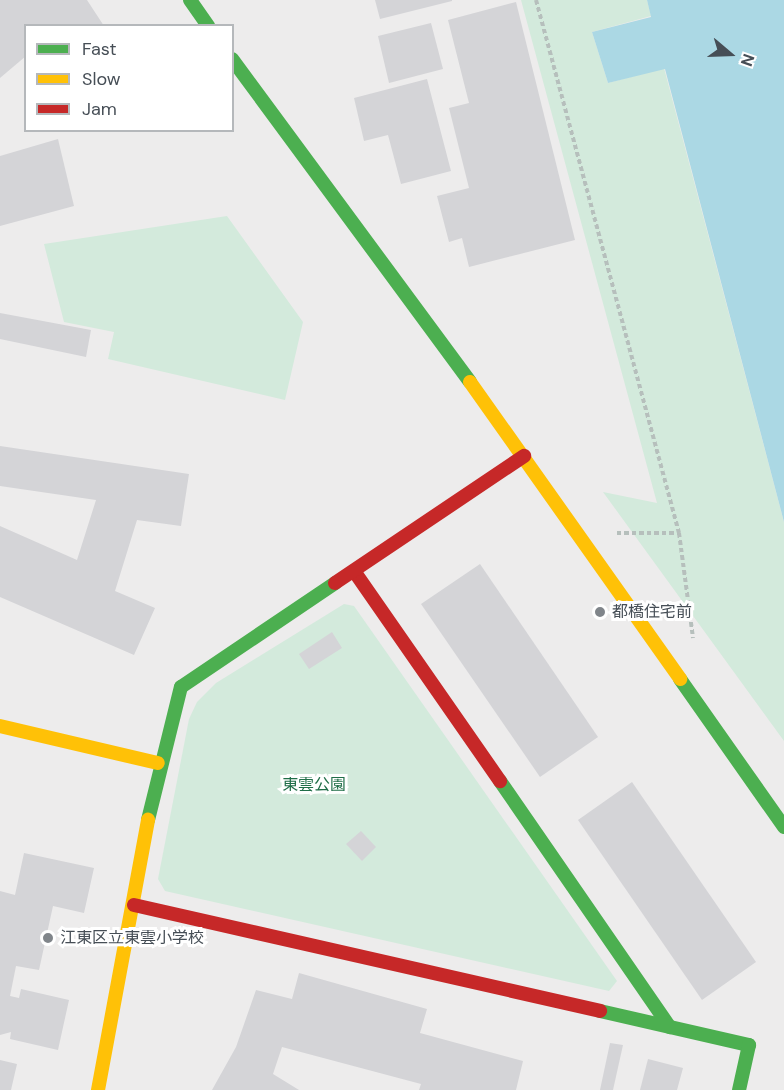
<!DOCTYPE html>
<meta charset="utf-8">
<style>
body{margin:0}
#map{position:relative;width:784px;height:1090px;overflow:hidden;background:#edecec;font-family:"DM Sans","Noto Sans JP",sans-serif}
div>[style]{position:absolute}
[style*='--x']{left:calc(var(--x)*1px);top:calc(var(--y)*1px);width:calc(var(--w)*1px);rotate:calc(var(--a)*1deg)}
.green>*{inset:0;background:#d3eadc}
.water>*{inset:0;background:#abd8e4}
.building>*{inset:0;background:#d4d4d7}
.path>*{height:4px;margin-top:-2px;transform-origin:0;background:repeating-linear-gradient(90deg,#b6bfbc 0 4.5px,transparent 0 7.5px)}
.fast>*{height:14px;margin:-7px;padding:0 7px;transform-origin:7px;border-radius:7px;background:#4caf50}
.slow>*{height:14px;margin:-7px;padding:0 7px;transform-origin:7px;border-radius:7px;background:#ffc107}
.jam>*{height:14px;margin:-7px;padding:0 7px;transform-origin:7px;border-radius:7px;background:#c62828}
.dots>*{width:16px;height:16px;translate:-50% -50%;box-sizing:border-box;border:3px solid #fff;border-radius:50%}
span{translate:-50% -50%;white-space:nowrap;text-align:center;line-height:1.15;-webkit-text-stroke:6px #fff;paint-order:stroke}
.poi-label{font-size:16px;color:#464e56}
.left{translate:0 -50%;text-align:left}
.park-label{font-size:16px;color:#206e48}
.legend{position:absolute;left:24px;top:24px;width:210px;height:108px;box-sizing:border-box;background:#fff;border:2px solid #b5b8bb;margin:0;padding:8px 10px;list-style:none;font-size:18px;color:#464e56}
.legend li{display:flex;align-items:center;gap:12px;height:30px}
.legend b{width:30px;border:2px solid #b5b8bb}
.north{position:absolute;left:700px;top:24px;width:60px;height:60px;-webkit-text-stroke:4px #fff;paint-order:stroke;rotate:109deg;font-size:16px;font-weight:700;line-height:24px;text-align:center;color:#464e56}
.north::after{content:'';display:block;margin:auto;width:21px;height:27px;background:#464e56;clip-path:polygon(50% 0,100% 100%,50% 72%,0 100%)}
</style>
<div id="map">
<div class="green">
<div style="clip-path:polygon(521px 0,647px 0,651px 16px,592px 32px,608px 83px,664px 68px,784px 522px,784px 741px,603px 492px,657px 503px)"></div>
<div style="clip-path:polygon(227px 216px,303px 322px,285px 400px,108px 359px,114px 332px,64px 322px,44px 244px)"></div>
<div style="clip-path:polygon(344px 604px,354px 606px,617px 981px,609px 991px,165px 891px,158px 879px,189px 719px,197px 702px,216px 683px)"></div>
</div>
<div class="water">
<div style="clip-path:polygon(647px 0,784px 0,784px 522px,665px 69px,608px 83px,592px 32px,651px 17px)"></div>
</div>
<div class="building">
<div style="clip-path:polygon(0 0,87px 0,104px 26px,26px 26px,26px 56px,0 78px)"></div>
<div style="clip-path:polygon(375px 0,452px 0,452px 1px,380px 19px)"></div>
<div style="clip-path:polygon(516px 2px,575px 240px,469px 267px,462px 238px,449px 242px,437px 196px,469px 188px,449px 108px,469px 103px,448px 20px)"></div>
<div style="clip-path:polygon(431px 23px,443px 69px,389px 83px,378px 36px)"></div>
<div style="clip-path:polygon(427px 79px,451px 171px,401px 184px,388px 135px,364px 141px,354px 98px)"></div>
<div style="clip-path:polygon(58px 139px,74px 206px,0 226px,0 156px)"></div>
<div style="clip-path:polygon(0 313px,91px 330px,86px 357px,0 339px)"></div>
<div style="clip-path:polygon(0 446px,189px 474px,181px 526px,137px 520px,115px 591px,155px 608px,134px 655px,0 597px,0 526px,77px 560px,96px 500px,0 486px)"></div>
<div style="clip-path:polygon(480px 564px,598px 737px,540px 777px,421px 604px)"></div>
<div style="clip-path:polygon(332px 632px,342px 648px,309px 669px,299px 654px)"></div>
<div style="clip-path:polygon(632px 782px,756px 962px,702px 1000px,578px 820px)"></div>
<div style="clip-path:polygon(361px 831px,376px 847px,362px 861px,346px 844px)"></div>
<div style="clip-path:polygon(24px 853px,94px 868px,84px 913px,53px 906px,39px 970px,16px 966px,10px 996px,19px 998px,21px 989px,69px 1000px,58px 1050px,10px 1039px,11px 1032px,0 1035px,0 891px,15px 895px)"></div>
<div style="clip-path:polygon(299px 973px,427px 1009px,420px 1033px,523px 1061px,516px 1090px,419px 1090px,421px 1084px,282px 1047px,273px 1074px,299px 1090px,212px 1090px,236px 1047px,256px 990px,292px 999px)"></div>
<div style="clip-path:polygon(610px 1043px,623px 1045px,613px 1090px,600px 1090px)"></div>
<div style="clip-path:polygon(648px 1059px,683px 1068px,677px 1090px,640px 1090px)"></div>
<div style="clip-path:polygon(0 1060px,17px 1064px,11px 1090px,0 1090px)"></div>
</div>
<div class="path">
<div style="--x:536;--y:0;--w:552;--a:74.98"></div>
<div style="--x:679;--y:533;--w:106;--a:82.4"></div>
<div style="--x:617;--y:533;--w:62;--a:0"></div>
</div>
<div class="fast">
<div style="--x:190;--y:0;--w:32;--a:55"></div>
<div style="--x:232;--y:59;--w:401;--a:53.6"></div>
<div style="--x:680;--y:679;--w:181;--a:54.9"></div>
<div style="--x:500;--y:781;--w:299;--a:55.4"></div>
<div style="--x:148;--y:820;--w:137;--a:-76.1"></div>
<div style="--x:181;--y:687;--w:186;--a:-34"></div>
<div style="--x:600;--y:1011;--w:153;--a:12.9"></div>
<div style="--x:749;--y:1045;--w:46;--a:102.5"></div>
</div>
<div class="slow">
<div style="--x:470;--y:382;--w:364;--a:54.7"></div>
<div style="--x:0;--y:726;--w:162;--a:13.2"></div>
<div style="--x:98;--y:1090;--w:275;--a:-79.5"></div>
</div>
<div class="jam">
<div style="--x:354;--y:571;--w:256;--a:55.2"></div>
<div style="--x:335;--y:583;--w:228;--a:-33.9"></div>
<div style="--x:134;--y:905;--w:478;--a:12.8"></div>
</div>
<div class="dots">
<div style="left:600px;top:612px;background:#80858a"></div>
<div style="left:48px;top:938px;background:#80858a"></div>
</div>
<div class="poi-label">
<span class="left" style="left:612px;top:612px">都橋住宅前</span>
<span class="left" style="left:60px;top:938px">江東区立東雲小学校</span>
</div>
<div class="park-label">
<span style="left:314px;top:785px">東雲公園</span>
</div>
<ul class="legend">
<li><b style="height:8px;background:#4caf50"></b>Fast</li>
<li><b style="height:8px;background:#ffc107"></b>Slow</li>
<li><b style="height:8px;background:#c62828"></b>Jam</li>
</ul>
<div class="north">N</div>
</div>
